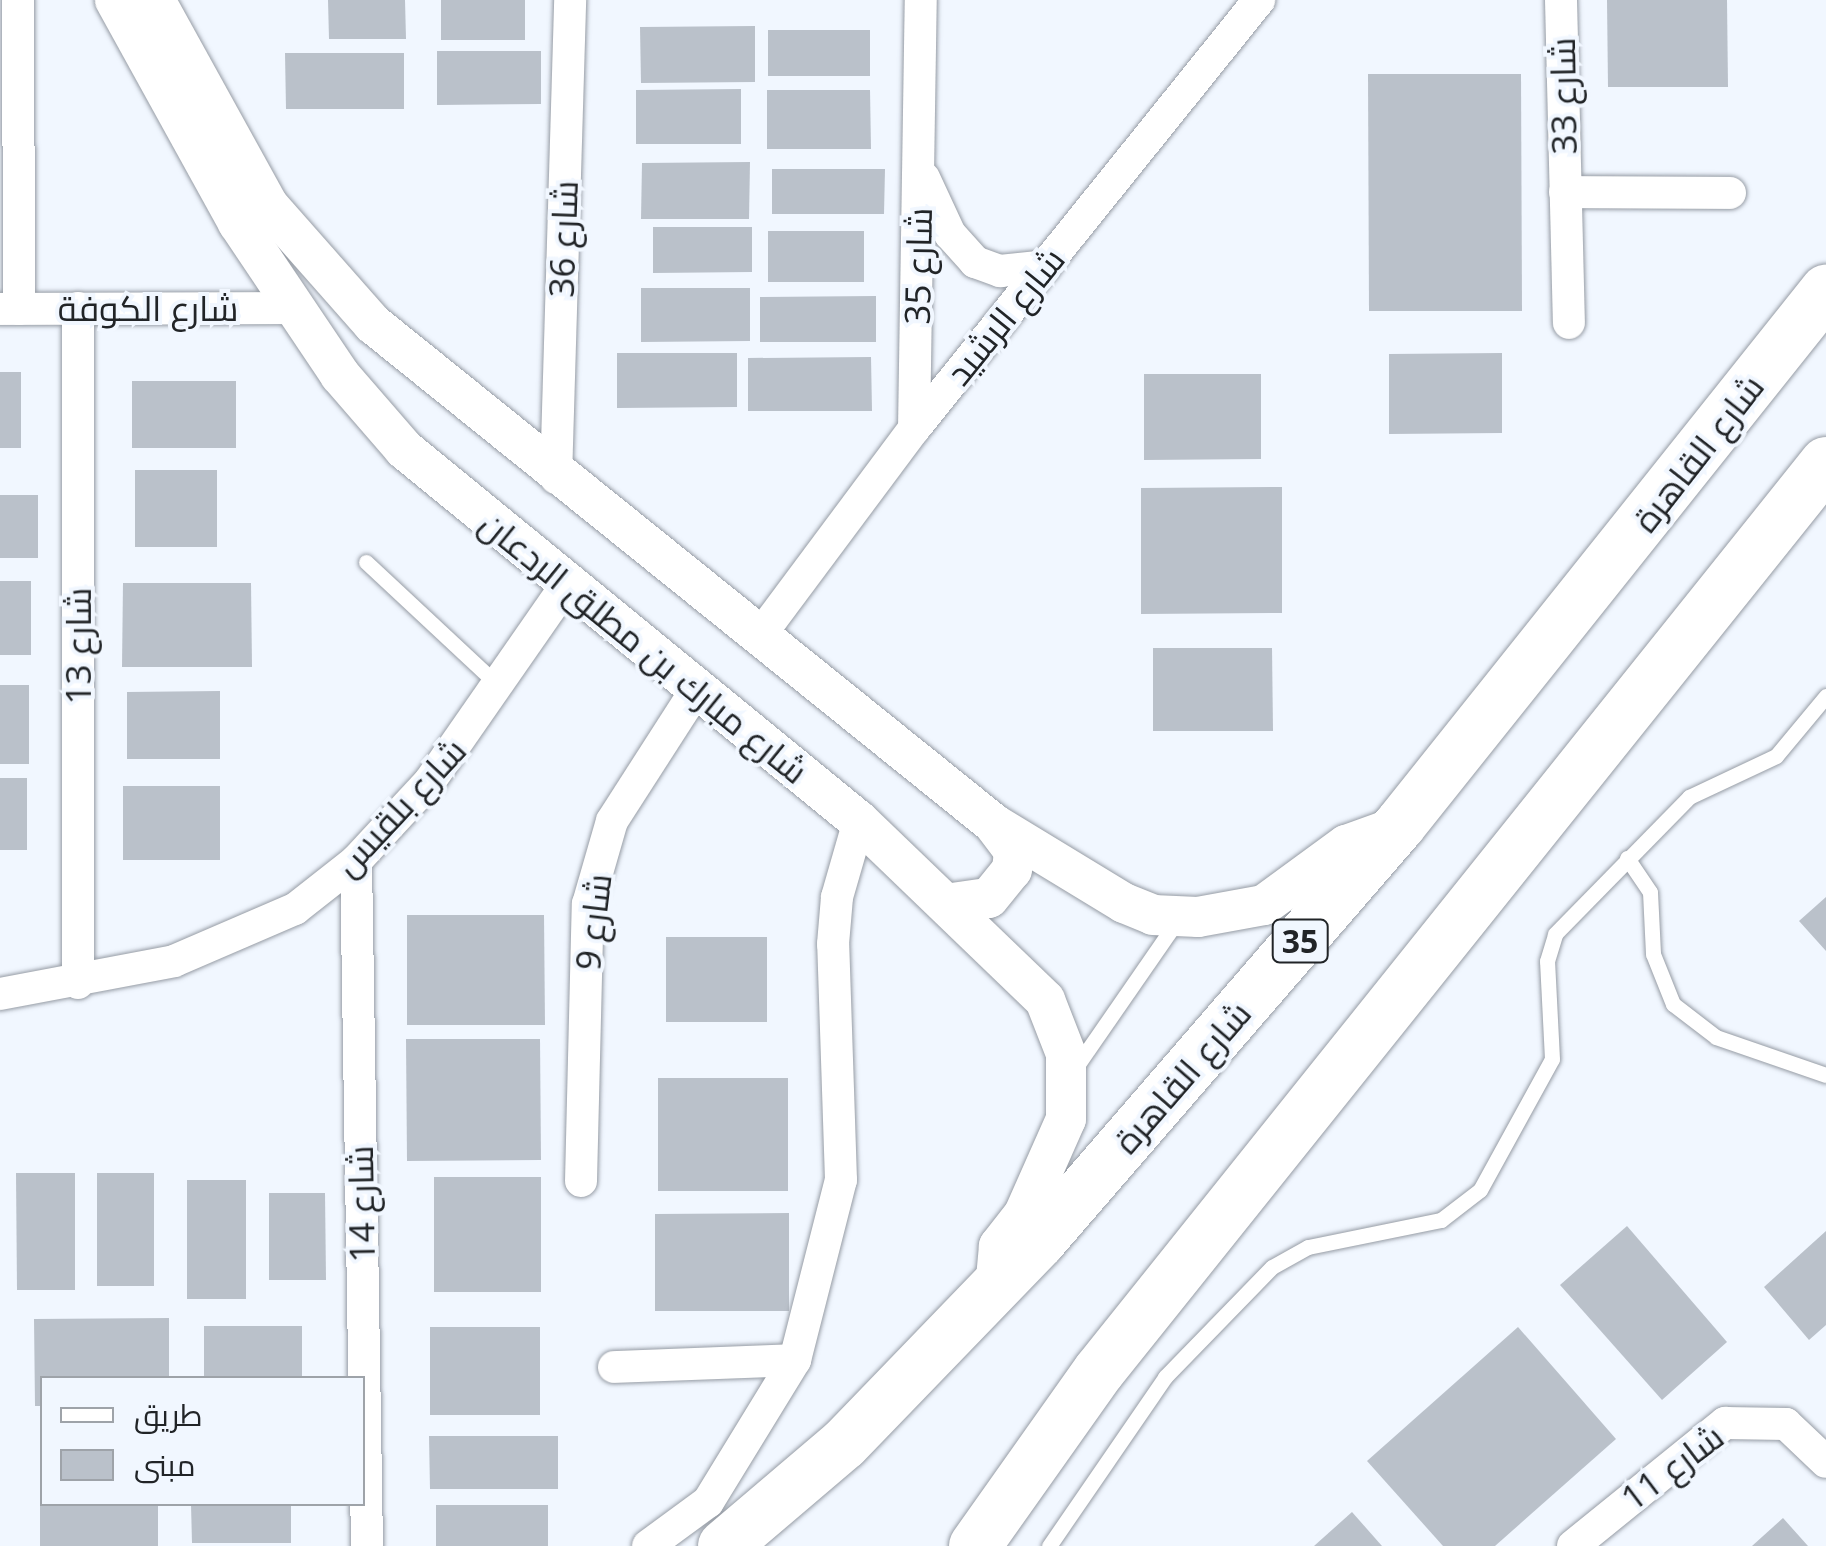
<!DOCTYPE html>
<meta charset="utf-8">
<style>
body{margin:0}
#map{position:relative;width:1826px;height:1546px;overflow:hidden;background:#f1f7ff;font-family:"Open Sans",Cairo,sans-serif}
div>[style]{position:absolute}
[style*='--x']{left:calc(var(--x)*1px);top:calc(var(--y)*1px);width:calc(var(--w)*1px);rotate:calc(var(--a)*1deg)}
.building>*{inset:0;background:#bac1ca}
.roads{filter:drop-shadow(0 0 2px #969ca5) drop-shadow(0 0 2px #969ca5)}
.service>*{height:15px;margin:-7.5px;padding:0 7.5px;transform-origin:7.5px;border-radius:7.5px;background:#fff}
.minor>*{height:32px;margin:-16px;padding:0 16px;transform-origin:16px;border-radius:16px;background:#fff}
.tertiary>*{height:40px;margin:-20px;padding:0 20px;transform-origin:20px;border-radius:20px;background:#fff}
.primary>*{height:52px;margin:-26px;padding:0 26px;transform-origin:26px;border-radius:26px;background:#fff}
span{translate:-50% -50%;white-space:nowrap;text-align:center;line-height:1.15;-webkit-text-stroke:8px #f1f7ff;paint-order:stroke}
.shield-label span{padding:2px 8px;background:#f1f7ff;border:2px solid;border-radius:8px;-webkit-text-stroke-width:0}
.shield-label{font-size:32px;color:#212427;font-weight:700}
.street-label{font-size:35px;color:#212427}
.legend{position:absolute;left:40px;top:1376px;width:325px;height:130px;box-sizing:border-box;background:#f1f7ff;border:2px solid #9ea3a9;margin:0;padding:12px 18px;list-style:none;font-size:30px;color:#212427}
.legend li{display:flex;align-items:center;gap:20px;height:50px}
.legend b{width:50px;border:2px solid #9ea3a9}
</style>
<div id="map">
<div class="building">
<div style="clip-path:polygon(328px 0,405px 0,406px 39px,329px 39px)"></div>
<div style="clip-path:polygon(441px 0,525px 0,525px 40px,441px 40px)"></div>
<div style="clip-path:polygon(1607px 0,1727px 0,1728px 87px,1608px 87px)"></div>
<div style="clip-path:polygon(755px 26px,755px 82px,641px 83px,640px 27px)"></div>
<div style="clip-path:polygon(768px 30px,870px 30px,870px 76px,768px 76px)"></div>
<div style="clip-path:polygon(437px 51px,541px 51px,541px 104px,437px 105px)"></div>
<div style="clip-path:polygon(285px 53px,404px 53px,404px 109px,286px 109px)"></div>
<div style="clip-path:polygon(1368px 74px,1521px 74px,1522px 311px,1369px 311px)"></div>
<div style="clip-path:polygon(741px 89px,741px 144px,636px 144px,636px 90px)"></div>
<div style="clip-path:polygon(767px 90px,870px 90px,871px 149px,767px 149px)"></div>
<div style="clip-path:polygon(750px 162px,749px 219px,641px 219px,642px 163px)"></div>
<div style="clip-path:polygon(772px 169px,885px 169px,884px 214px,772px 214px)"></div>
<div style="clip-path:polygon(653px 227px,752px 227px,752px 272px,653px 273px)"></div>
<div style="clip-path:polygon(768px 231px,864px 231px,864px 282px,768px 282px)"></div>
<div style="clip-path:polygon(641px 288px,750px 288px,750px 341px,641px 342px)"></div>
<div style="clip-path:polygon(876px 296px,876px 342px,760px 342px,760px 297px)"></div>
<div style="clip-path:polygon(617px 353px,737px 353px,737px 407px,617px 408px)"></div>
<div style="clip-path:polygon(1502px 353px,1502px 433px,1389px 434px,1389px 354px)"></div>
<div style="clip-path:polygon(871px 357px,872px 411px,748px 411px,748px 358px)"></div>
<div style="clip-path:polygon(0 372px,21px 372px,21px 448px,0 448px)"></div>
<div style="clip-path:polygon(1144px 374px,1261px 374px,1261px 459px,1144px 460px)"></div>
<div style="clip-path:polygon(132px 381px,236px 381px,236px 448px,132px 448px)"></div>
<div style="clip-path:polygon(135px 470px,217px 470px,217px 547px,135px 547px)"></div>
<div style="clip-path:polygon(1282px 487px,1282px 613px,1141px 614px,1141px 488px)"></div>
<div style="clip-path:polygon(0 495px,38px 495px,38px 558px,0 558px)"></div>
<div style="clip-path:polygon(0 581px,31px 581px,31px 655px,0 655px)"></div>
<div style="clip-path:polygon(123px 583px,251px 583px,252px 667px,122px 667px)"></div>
<div style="clip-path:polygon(1153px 648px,1272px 648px,1273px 731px,1153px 731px)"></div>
<div style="clip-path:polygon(0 685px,29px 685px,29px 764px,0 764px)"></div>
<div style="clip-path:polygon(220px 691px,220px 759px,127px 759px,127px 692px)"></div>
<div style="clip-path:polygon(0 778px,27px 778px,27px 850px,0 850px)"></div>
<div style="clip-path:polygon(123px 786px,220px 786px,220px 860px,123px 860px)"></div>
<div style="clip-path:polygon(1826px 897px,1826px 951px,1799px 921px)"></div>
<div style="clip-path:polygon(407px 915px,544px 915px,545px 1025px,407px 1025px)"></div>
<div style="clip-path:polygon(666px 937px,767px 937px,767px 1022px,666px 1022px)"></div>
<div style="clip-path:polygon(406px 1039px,540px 1039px,541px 1160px,407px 1161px)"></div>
<div style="clip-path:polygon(658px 1078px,788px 1078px,788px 1191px,658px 1191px)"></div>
<div style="clip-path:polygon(16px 1173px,75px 1173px,75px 1290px,17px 1290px)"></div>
<div style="clip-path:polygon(97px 1173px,154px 1173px,154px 1286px,97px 1286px)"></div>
<div style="clip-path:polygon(434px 1177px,541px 1177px,541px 1292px,434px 1292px)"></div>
<div style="clip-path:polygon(187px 1180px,246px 1180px,246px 1299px,187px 1299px)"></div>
<div style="clip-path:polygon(269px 1193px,325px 1193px,326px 1280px,269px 1280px)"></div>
<div style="clip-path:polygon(789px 1213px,789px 1311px,655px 1311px,655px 1214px)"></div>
<div style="clip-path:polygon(1627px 1226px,1727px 1342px,1662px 1400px,1560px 1285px)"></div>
<div style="clip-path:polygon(1826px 1231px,1826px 1325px,1809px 1340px,1764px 1287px)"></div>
<div style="clip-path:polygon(169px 1318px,169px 1378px,42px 1378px,42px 1406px,35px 1406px,34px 1319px)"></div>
<div style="clip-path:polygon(204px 1326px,302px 1326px,302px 1378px,204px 1378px)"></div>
<div style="clip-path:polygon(430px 1327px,540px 1327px,540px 1415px,430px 1415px)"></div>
<div style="clip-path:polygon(1518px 1327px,1616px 1439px,1495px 1546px,1443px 1546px,1367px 1461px)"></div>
<div style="clip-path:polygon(429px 1436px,558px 1436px,558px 1489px,430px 1489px)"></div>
<div style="clip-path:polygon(40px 1504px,158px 1504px,158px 1546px,40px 1546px)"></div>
<div style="clip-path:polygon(191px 1504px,291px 1504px,291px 1543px,192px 1543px)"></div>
<div style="clip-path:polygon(436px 1505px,548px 1505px,548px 1546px,436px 1546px)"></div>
<div style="clip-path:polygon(1352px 1512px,1382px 1546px,1314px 1546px)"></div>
<div style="clip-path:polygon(1783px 1518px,1808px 1546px,1752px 1546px)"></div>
</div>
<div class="roads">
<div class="service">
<div style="--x:366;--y:562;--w:180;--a:43"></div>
<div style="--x:1627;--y:858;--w:41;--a:55.9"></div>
<div style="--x:1650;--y:892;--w:62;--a:87.2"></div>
<div style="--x:1653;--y:954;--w:54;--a:68.2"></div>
<div style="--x:1673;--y:1004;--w:54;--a:37.5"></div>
<div style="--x:1716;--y:1037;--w:116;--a:19.1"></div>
<div style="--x:1078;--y:1064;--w:170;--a:-55.3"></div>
<div style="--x:1049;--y:1546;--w:205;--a:-55.5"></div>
<div style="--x:1165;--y:1377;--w:153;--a:-45.8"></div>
<div style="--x:1272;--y:1267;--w:41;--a:-29.1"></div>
<div style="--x:1308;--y:1247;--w:136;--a:-11.5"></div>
<div style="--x:1441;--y:1220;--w:49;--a:-37.6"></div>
<div style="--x:1480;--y:1190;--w:149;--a:-61.2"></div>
<div style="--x:1552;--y:1059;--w:98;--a:-92.9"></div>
<div style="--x:1547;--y:961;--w:28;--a:-73"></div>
<div style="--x:1555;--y:934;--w:192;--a:-45.6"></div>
<div style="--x:1689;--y:797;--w:96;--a:-25.2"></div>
<div style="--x:1776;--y:756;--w:78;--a:-50.2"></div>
</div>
<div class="minor">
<div style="--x:18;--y:0;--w:309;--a:89.8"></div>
<div style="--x:1561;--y:0;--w:323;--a:88.6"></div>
<div style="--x:924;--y:178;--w:62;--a:65.1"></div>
<div style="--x:950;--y:234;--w:38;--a:48"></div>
<div style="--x:975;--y:262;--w:27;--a:20"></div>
<div style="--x:1000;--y:271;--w:46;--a:-6.2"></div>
<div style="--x:1565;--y:192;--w:165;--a:0.3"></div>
<div style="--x:78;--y:308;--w:675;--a:90"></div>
<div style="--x:0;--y:309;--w:296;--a:-0.2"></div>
<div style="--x:914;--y:429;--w:429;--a:-89.1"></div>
<div style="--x:556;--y:478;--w:478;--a:-88.3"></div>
<div style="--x:758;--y:638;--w:261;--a:-53.3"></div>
<div style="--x:914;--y:429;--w:551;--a:-51.19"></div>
<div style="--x:356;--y:861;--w:685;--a:89.08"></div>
<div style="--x:0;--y:994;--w:177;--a:-10.7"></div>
<div style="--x:174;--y:961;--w:132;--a:-23.3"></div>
<div style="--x:295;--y:909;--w:78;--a:-38.2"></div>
<div style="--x:356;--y:861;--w:109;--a:-47.2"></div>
<div style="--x:430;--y:781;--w:236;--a:-55.2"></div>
<div style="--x:581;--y:1181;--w:277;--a:-88.6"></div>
<div style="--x:588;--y:904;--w:86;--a:-73.9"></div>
<div style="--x:612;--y:821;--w:156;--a:-57.3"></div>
<div style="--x:614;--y:1367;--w:181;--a:-2.2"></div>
<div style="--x:648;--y:1546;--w:74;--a:-36.3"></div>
<div style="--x:708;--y:1502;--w:167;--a:-58.5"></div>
<div style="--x:795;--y:1360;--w:186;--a:-75.7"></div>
<div style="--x:841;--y:1180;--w:236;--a:-91.9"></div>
<div style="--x:833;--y:944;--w:47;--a:-85.1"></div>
<div style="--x:837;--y:897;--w:79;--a:-73.9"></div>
<div style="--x:1573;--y:1546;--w:196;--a:-39"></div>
<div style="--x:1725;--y:1423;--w:61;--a:0.9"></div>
<div style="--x:1786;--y:1424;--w:55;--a:43.5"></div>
</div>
<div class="tertiary">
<div style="--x:115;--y:0;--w:255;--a:61.1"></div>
<div style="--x:238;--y:223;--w:183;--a:56.1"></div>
<div style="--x:340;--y:375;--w:98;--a:49.1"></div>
<div style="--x:404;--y:449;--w:588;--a:39.27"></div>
<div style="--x:859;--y:821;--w:258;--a:43.9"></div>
<div style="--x:1045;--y:1000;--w:58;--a:68.7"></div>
<div style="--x:1066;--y:1054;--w:65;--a:90"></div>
<div style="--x:1066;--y:1119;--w:104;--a:113.9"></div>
<div style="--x:1024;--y:1214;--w:41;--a:128"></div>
<div style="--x:999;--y:1246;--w:43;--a:95.3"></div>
<div style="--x:155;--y:0;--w:234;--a:61.1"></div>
<div style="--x:268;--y:205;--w:159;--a:48.6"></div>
<div style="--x:373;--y:324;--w:797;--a:38.84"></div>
<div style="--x:994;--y:824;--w:152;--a:31.3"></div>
<div style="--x:1124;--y:903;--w:31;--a:22"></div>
<div style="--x:1153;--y:915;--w:45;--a:2.5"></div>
<div style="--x:1198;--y:917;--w:67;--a:-10.3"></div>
<div style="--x:1264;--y:905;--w:102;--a:-36.2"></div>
<div style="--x:1346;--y:845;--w:56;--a:-19.7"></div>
<div style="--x:952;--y:903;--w:37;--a:-8"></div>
<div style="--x:989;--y:898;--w:36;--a:-51"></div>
<div style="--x:1012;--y:870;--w:19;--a:-84"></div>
<div style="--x:1014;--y:851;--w:34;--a:-127"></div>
</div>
<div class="primary">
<div style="--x:724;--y:1546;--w:157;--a:-40.4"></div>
<div style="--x:844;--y:1444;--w:282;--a:-46"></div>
<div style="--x:1040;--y:1241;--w:549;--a:-49.14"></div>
<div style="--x:1399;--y:826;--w:685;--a:-51.41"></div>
<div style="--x:975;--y:1546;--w:214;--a:-54.7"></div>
<div style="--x:1099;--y:1371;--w:1163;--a:-51.32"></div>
</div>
</div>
<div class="shield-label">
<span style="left:1300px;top:941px">35</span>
</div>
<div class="street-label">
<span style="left:1563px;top:96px;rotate:-91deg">شارع 33</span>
<span style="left:563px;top:239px;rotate:-88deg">شارع 36</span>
<span style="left:918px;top:266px;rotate:-89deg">شارع 35</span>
<span style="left:148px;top:308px">شارع الكوفة</span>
<span style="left:1005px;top:316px;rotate:-51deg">شارع الرشيد</span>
<span style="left:1698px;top:453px;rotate:-52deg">شارع القاهرة</span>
<span style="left:78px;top:646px;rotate:-90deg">شارع 13</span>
<span style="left:644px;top:647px;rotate:39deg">شارع مبارك بن مطلق الردعان</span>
<span style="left:400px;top:807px;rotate:-47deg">شارع بلقيس</span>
<span style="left:593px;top:922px;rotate:-83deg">شارع 9</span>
<span style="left:1182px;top:1077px;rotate:-49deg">شارع القاهرة</span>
<span style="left:361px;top:1204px;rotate:-91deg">شارع 14</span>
<span style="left:1672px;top:1467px;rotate:-37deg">شارع 11</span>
</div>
<ul class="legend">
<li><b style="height:12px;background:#fff"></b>طريق</li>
<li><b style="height:28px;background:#bac1ca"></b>مبنى</li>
</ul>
</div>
